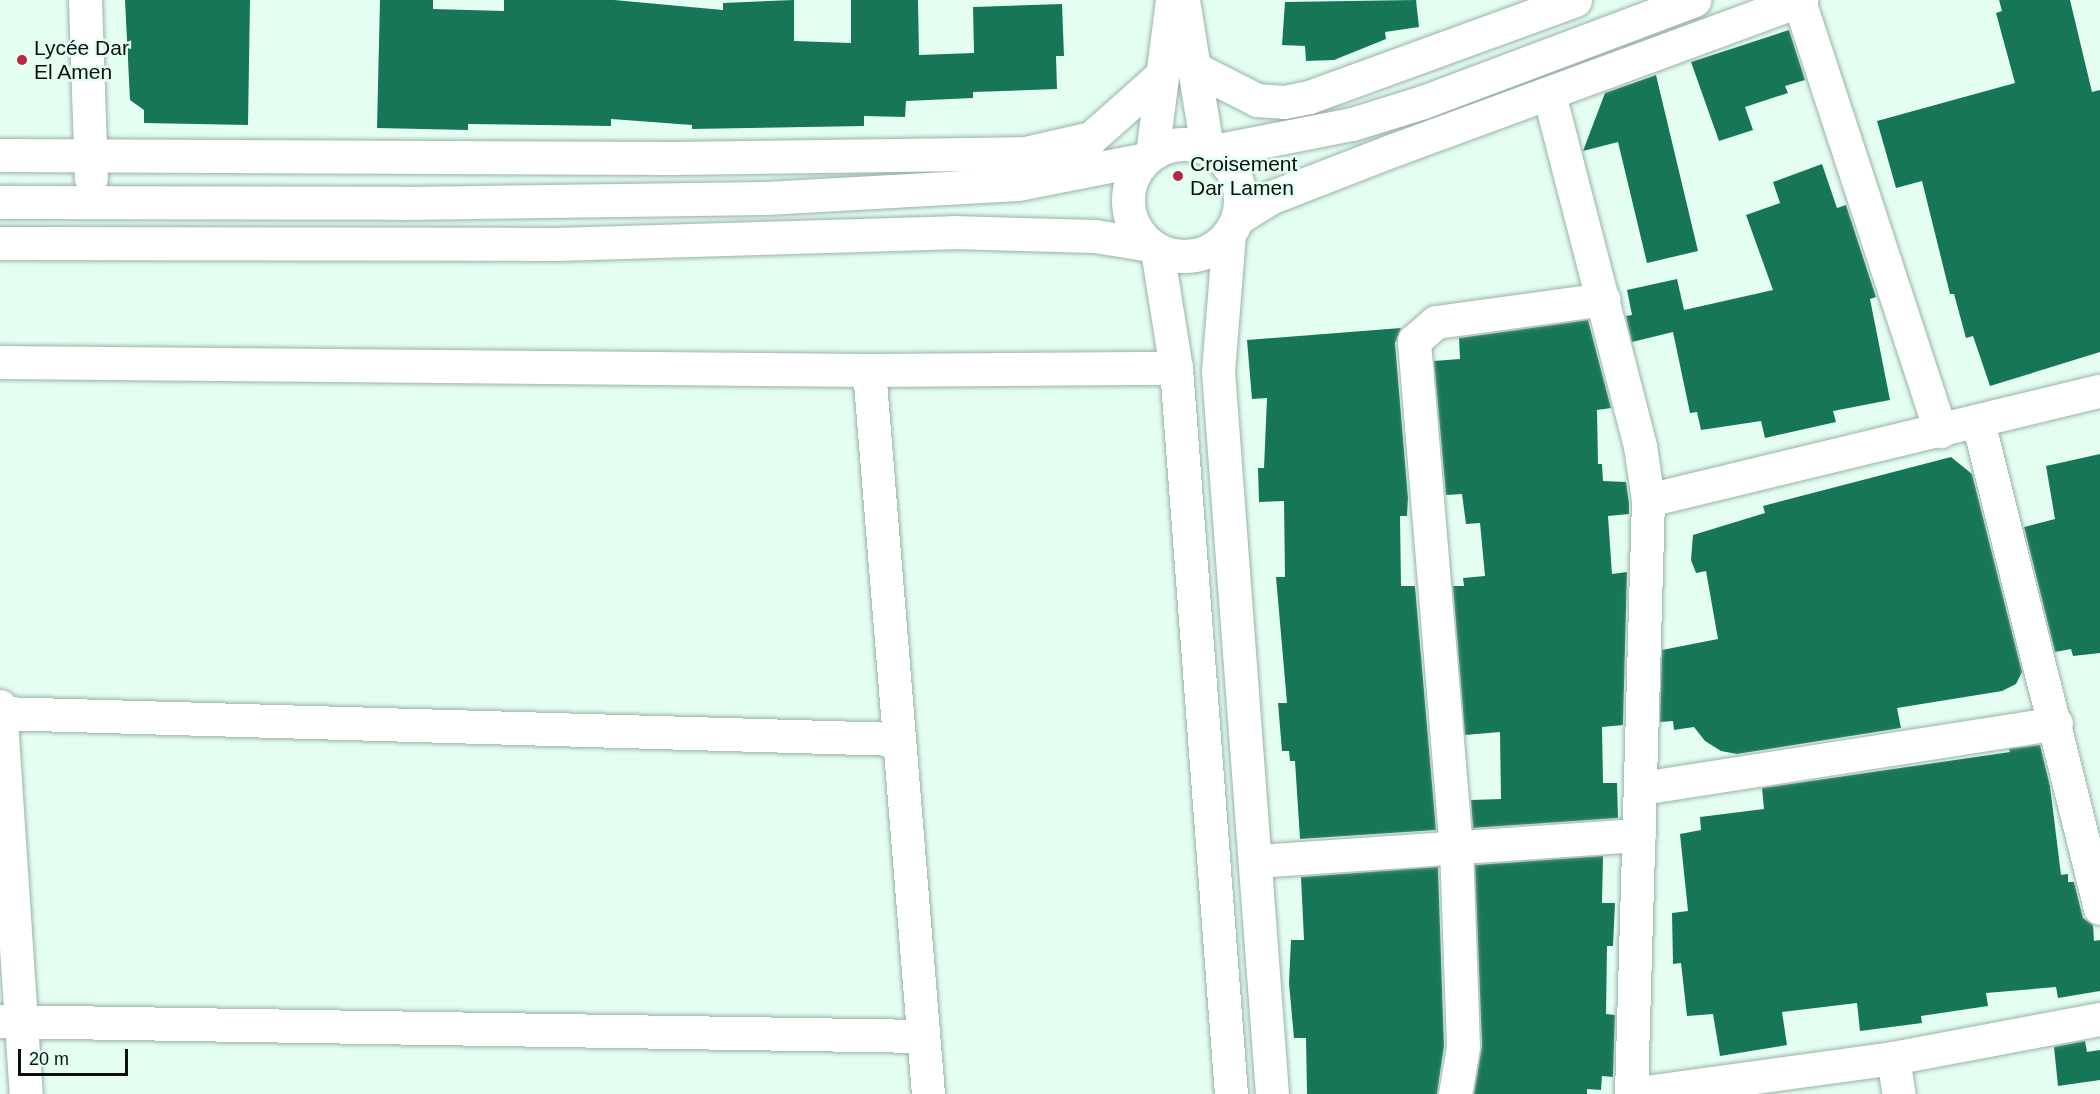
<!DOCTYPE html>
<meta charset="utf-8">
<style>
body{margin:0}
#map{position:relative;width:2100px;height:1094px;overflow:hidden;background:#e4fef2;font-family:Helvetica,sans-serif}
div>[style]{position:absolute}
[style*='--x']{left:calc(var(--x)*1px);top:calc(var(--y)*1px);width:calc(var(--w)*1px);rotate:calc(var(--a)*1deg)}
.building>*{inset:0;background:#187658}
.roads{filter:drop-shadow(0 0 2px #9ab2a7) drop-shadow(0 0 2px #9ab2a7)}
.minor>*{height:33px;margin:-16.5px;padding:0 16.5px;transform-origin:16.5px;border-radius:16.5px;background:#fff}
.minor>.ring{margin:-16.5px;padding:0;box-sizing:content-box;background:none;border:33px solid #fff;border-radius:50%}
.dots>*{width:16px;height:16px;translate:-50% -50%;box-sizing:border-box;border:3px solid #e4fef2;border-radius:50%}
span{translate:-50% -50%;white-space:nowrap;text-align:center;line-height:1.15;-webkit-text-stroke:5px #e4fef2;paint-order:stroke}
.poi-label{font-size:21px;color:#09120e}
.left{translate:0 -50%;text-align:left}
.scale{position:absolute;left:18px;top:1049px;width:110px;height:27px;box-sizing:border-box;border:3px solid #09120e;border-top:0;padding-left:8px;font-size:18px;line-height:21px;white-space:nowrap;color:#09120e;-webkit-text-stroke:4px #e4fef2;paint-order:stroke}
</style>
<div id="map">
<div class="building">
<div style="clip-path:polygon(125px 0,250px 0,248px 125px,144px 123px,144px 110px,130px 100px)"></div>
<div style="clip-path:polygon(380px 0,433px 0,433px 9px,504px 11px,504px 0,614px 0,723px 10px,723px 3px,794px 0,794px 41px,851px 43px,851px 0,918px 0,919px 55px,974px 53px,973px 7px,1062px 4px,1064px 56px,1056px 56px,1057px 89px,973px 92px,973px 98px,906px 101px,905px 117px,864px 116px,864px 126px,692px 129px,692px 125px,611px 119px,611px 126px,468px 124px,468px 130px,377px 128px)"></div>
<div style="clip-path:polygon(1416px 0,1419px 27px,1385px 32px,1386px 39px,1334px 60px,1306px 61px,1305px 46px,1282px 45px,1285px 2px)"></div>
<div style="clip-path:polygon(1999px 0,2070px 0,2092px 92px,2100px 90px,2100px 352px,1990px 386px,1973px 336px,1966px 338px,1954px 294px,1950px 294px,1922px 181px,1896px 188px,1877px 121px,2015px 83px,1996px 13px,2002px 11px)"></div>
<div style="clip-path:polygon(1789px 30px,1805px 80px,1785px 86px,1788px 93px,1745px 107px,1753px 130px,1719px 141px,1691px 62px)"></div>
<div style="clip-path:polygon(1656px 75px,1698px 251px,1647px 263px,1618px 142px,1583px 151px,1605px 93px)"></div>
<div style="clip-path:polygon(1822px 164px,1837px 208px,1846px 205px,1876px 297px,1870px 299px,1890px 400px,1833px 411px,1836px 422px,1765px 438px,1761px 421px,1701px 430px,1697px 412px,1690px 413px,1673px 332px,1632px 342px,1626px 316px,1632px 315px,1627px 290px,1677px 279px,1684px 310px,1773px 290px,1746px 215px,1780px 203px,1773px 182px)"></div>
<div style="clip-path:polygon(1588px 320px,1611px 408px,1597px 410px,1598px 464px,1602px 464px,1603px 481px,1626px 482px,1629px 503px,1629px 514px,1608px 516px,1612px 574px,1627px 572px,1623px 725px,1602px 727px,1603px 783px,1617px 783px,1618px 818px,1473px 828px,1471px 800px,1501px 799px,1500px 732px,1465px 735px,1453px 586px,1464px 586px,1463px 578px,1485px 576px,1480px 523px,1466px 524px,1462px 494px,1446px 495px,1434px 361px,1460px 359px,1459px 338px)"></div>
<div style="clip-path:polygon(1401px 328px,1395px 343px,1408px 498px,1407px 516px,1400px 516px,1401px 586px,1415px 586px,1436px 830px,1300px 839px,1295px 761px,1290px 761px,1289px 751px,1282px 751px,1278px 703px,1287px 703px,1276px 577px,1285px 577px,1284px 501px,1259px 502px,1258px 468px,1264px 468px,1267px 398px,1252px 399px,1247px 340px)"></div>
<div style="clip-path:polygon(2100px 454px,2100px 653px,2073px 656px,2071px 649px,2055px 652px,2024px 527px,2055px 519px,2046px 466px)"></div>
<div style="clip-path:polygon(1951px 457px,1972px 474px,2022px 672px,2016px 684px,2002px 691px,1897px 708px,1901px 728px,1737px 754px,1721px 751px,1705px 741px,1694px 727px,1674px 730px,1673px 721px,1660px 722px,1662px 650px,1718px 639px,1706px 571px,1696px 573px,1691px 560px,1693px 535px,1765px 513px,1763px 506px)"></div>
<div style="clip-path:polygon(2040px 745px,2050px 786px,2061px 875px,2068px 874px,2068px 882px,2074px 882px,2083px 918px,2093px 925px,2094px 941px,2100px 940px,2100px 991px,2058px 998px,2056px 987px,1986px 993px,1988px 1006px,1921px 1016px,1922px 1023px,1860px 1031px,1857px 1003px,1782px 1012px,1787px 1045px,1720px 1056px,1713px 1014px,1687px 1016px,1681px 963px,1673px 964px,1672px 913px,1688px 911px,1680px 834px,1701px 830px,1700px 817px,1764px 809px,1762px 788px,2010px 752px,2009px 749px)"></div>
<div style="clip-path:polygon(1603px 856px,1602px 903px,1615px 903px,1613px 946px,1607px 946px,1606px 1014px,1615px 1015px,1613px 1077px,1602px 1076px,1601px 1090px,1587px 1089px,1587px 1094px,1474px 1094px,1482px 1046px,1475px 865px)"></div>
<div style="clip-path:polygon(1438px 867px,1444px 1046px,1437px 1094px,1307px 1094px,1306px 1038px,1294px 1038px,1289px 983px,1291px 940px,1304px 940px,1301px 877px)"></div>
<div style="clip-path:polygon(2085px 1041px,2087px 1052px,2100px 1050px,2100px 1080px,2058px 1086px,2054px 1047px)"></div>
</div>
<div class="roads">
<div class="minor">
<div style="--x:85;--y:0;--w:178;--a:88.1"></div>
<div style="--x:1183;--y:0;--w:150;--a:80.8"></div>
<div style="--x:1799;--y:1;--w:453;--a:71.8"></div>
<div style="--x:1194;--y:68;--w:71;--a:26.9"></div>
<div style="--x:1257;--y:100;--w:27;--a:4"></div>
<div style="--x:1284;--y:102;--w:25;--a:-11"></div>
<div style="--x:1309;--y:97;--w:283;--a:-20"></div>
<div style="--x:1549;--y:94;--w:364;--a:75.5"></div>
<div style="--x:1640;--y:446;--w:55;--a:81.6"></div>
<div style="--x:1648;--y:500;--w:594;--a:91.64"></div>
<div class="ring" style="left:1128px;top:144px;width:79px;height:79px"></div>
<div style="--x:1214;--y:151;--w:141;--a:-11.1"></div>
<div style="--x:1352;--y:124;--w:74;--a:-17.2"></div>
<div style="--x:1423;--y:102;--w:290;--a:-20.6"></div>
<div style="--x:1152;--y:154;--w:155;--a:-82.6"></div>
<div style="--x:0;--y:155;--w:674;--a:0.26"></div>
<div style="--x:674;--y:158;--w:351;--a:-0.8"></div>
<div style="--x:1025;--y:153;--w:68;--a:-12.8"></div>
<div style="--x:1091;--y:138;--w:95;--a:-41.6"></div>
<div style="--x:0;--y:202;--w:402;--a:0.1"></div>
<div style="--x:402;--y:203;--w:364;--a:-0.8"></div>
<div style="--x:766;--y:198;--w:252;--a:-3.2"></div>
<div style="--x:1018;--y:184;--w:129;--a:-11.1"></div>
<div style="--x:1238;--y:218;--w:40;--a:-32"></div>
<div style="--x:1272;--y:197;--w:133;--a:-21.2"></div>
<div style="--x:1396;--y:149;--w:432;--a:-20.2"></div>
<div style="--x:1229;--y:234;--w:137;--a:94.6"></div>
<div style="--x:1218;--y:371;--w:725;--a:85.73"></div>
<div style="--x:0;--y:243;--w:556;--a:0.1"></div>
<div style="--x:556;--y:244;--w:397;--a:-1.7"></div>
<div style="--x:953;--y:232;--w:142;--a:1.6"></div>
<div style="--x:1095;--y:236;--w:56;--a:9.3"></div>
<div style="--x:1157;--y:250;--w:120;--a:80.9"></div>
<div style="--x:1176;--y:368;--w:728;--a:85.67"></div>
<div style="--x:0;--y:362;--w:869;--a:0.53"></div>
<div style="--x:869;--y:370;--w:307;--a:-0.4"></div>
<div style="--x:869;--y:370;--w:726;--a:85.34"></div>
<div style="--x:1978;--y:422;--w:501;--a:75.91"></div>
<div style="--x:1648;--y:500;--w:465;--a:-13.6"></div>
<div style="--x:0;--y:706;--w:389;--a:86.2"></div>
<div style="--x:0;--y:713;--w:899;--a:1.66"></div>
<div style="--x:1642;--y:788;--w:419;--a:-8.9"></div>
<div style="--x:1257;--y:861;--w:383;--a:-3.9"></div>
<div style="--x:0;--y:1021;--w:923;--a:0.93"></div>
<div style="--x:1893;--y:1058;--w:36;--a:81"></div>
<div style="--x:1455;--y:1094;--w:48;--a:-80.3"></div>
<div style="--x:1463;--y:1047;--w:198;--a:-92"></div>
<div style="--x:1456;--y:849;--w:510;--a:-94.73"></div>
<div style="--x:1414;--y:341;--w:29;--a:-41"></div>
<div style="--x:1436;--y:322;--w:169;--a:-7.8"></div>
<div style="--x:1631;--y:1094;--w:264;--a:-7.8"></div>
<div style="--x:1893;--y:1058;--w:211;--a:-10.7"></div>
</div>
</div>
<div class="dots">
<div style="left:22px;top:60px;background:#b82642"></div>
<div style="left:1178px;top:176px;background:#b82642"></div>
</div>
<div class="poi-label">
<span class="left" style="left:34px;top:60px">Lycée Dar<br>El Amen</span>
<span class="left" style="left:1190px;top:176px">Croisement<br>Dar Lamen</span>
</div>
<div class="scale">20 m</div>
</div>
